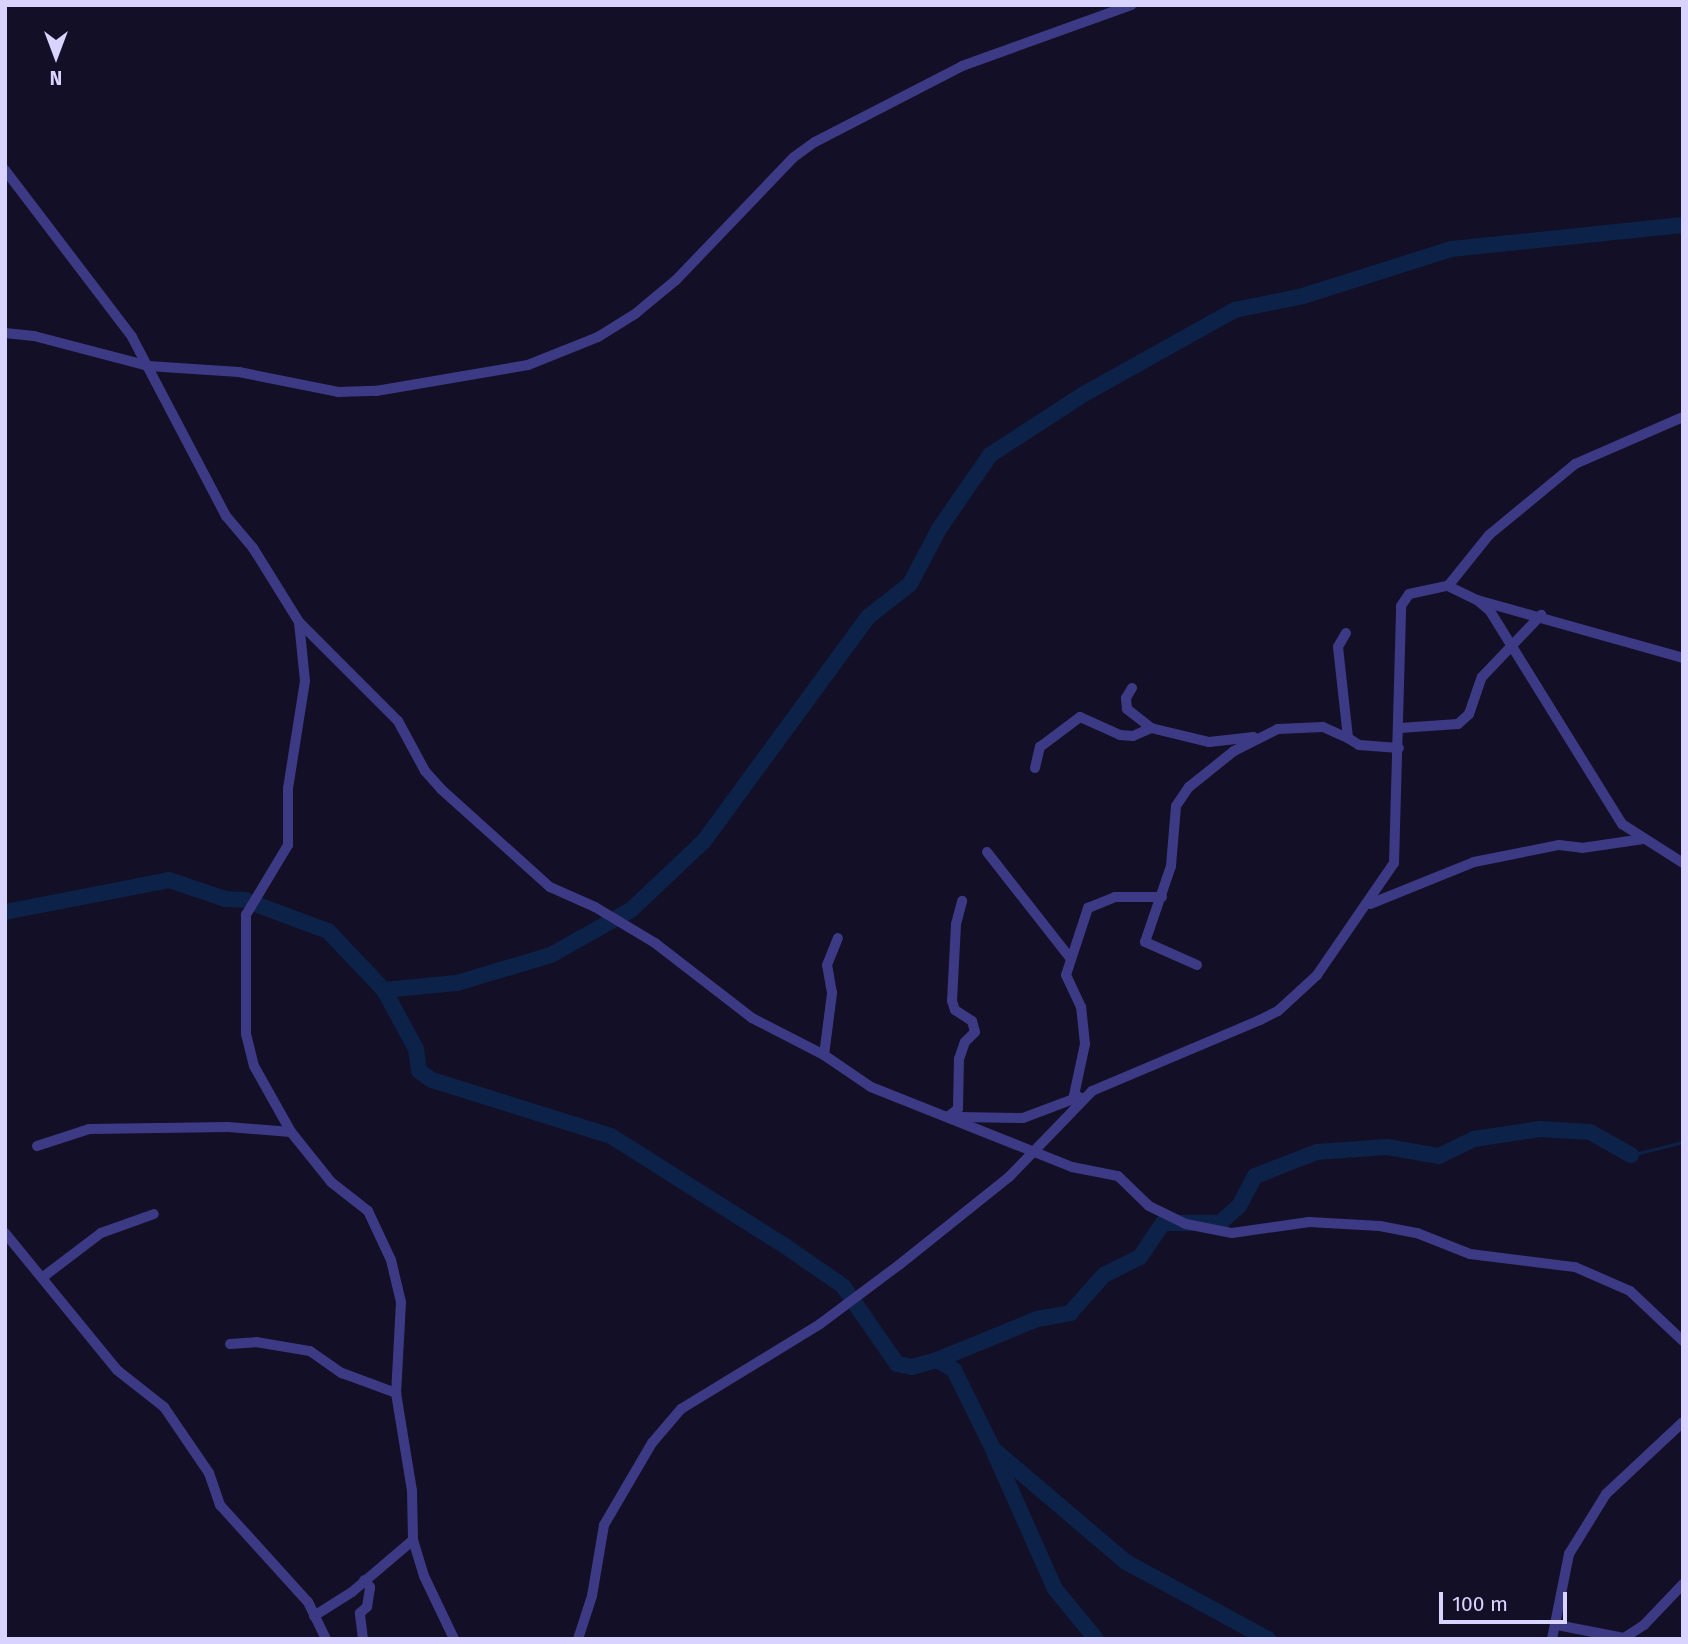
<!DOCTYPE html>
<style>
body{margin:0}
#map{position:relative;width:1688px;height:1644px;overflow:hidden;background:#130f26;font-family:"Fira Sans",sans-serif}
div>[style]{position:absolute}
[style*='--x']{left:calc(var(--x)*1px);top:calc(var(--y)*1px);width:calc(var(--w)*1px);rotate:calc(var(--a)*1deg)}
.stream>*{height:2.5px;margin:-1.25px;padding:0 1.25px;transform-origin:1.25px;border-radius:1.25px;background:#0c2248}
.river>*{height:16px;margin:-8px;padding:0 8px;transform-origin:8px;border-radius:8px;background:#0c2248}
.minor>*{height:10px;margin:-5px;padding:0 5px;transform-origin:5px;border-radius:5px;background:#3d3a85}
span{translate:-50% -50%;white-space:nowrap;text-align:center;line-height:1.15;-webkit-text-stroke:6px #130f26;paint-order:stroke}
.frame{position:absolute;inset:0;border:7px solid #d9d4ff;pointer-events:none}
.north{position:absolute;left:21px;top:21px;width:70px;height:70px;-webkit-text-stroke:5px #130f26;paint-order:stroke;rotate:180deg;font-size:19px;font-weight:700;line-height:28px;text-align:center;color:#d9d4ff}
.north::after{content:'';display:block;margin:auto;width:24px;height:32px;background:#d9d4ff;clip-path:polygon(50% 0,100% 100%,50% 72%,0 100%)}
.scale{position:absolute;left:1439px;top:1592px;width:128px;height:32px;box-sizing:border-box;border:4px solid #d9d4ff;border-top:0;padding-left:9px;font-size:21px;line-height:24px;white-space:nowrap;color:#d9d4ff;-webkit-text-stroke:5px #130f26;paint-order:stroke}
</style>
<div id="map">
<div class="stream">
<div style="--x:1631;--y:1155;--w:54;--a:-14"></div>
</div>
<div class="river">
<div style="--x:258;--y:905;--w:75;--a:20.4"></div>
<div style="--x:328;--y:931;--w:81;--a:46.5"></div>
<div style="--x:384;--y:990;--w:67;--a:61.5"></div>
<div style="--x:416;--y:1049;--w:22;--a:82"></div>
<div style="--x:419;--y:1071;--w:16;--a:35"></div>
<div style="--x:432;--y:1080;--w:188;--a:17.4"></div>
<div style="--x:611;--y:1136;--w:206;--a:32.3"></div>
<div style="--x:785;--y:1246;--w:70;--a:34.6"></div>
<div style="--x:843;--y:1286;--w:95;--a:55.3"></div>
<div style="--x:897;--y:1364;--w:15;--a:11"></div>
<div style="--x:912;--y:1367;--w:26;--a:-16"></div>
<div style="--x:937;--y:1360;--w:20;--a:30"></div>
<div style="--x:954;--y:1370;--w:88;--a:63.7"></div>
<div style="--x:993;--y:1449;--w:175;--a:40.4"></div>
<div style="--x:1126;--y:1562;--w:162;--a:28.5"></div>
<div style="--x:5;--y:912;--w:167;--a:-11"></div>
<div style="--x:169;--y:880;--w:59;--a:18.7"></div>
<div style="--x:225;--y:899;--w:21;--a:3"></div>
<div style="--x:384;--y:990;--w:73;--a:-5.5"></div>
<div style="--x:457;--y:983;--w:98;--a:-16.6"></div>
<div style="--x:551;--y:955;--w:92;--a:-29.4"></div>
<div style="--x:631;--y:910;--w:100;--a:-43.4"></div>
<div style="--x:704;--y:841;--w:278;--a:-53.8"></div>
<div style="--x:868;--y:617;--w:53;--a:-38.2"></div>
<div style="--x:910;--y:584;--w:62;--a:-62.2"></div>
<div style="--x:939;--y:529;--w:90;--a:-55.4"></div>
<div style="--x:990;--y:455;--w:112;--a:-33"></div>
<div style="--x:1084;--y:394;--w:173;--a:-29.1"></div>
<div style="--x:1235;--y:310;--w:69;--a:-11.6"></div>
<div style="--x:1303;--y:296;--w:155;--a:-17.6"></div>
<div style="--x:1451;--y:249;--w:233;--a:-5.9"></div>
<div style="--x:937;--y:1360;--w:108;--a:-22.3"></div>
<div style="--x:1037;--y:1319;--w:34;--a:-10"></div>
<div style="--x:1070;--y:1313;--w:51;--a:-48.2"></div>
<div style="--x:1104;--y:1275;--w:40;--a:-26.6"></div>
<div style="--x:1140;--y:1257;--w:41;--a:-55.9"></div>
<div style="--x:1163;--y:1223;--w:57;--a:0"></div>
<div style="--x:1220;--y:1223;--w:25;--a:-42"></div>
<div style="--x:1239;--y:1206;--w:34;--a:-62"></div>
<div style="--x:1255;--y:1176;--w:66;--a:-21.2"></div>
<div style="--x:1317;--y:1152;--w:70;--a:-4.1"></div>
<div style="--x:1387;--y:1147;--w:53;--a:9.8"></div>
<div style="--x:1439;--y:1156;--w:39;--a:-26"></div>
<div style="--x:1474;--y:1139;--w:67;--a:-8.6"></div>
<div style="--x:1540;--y:1129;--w:50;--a:3.4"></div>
<div style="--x:1590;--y:1132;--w:47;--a:29.3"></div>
<div style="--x:994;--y:1452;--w:150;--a:66"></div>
<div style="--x:1055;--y:1589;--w:65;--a:50.6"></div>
</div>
<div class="minor">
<div style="--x:5;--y:170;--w:210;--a:52.7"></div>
<div style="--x:132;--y:337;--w:202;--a:62.3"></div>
<div style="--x:226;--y:516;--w:42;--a:49.8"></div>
<div style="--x:253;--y:548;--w:87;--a:58.1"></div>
<div style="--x:299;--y:622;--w:59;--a:84.2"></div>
<div style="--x:305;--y:681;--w:108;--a:99"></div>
<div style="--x:288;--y:788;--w:57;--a:90"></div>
<div style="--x:288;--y:845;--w:82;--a:121"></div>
<div style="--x:246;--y:915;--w:119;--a:90"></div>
<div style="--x:246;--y:1034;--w:33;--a:76"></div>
<div style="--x:254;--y:1066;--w:76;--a:60.7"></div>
<div style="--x:291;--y:1132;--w:64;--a:51.3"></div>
<div style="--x:331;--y:1182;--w:47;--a:38.1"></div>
<div style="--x:368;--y:1211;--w:54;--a:64.9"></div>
<div style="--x:391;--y:1260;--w:43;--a:76.6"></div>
<div style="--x:401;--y:1302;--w:91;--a:93.1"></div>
<div style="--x:396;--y:1393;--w:99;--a:80.7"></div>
<div style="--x:412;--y:1491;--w:49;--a:88.8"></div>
<div style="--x:413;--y:1540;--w:38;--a:73"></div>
<div style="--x:424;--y:1576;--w:70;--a:64.5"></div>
<div style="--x:5;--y:333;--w:29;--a:6"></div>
<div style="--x:34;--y:336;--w:118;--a:14.7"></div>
<div style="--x:148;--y:366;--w:91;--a:3.8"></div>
<div style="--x:239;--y:372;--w:101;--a:11.4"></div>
<div style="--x:338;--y:392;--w:38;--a:-2"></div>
<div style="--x:376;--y:391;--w:154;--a:-9.7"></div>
<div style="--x:528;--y:365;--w:75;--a:-21.8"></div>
<div style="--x:598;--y:337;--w:44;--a:-31.9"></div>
<div style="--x:635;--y:314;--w:53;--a:-39.7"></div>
<div style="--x:676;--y:280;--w:170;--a:-46.2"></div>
<div style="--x:794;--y:157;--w:26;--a:-36"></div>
<div style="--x:815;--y:142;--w:165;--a:-27.3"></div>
<div style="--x:962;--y:66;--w:180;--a:-19.8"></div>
<div style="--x:1448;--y:586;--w:32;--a:26"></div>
<div style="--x:1477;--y:600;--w:214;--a:15.7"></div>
<div style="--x:1477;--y:600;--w:17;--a:40"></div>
<div style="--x:1490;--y:611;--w:251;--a:58.2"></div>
<div style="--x:1622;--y:824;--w:72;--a:32.6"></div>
<div style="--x:299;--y:622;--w:140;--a:45"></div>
<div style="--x:398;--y:721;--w:57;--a:61.6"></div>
<div style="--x:425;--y:771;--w:24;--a:48"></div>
<div style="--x:441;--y:789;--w:147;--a:42"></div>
<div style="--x:550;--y:887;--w:49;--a:24"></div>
<div style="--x:595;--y:907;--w:70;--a:31"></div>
<div style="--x:655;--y:943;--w:123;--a:37.7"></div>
<div style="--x:752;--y:1018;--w:81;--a:27.2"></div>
<div style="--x:824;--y:1055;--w:57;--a:34.2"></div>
<div style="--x:871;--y:1087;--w:216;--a:21.7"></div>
<div style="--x:1072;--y:1167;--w:47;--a:11.1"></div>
<div style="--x:1118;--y:1176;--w:43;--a:44.1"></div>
<div style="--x:1149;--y:1206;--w:41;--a:25.9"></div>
<div style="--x:1186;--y:1224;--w:47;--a:11.1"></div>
<div style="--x:1232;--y:1233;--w:78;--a:-8.1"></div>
<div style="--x:1309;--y:1222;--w:71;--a:3.2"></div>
<div style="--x:1380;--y:1226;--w:38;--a:11"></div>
<div style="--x:1417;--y:1233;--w:57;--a:21.6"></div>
<div style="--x:1470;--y:1254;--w:106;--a:7.1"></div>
<div style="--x:1575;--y:1267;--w:60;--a:23.6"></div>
<div style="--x:1630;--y:1291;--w:73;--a:43.3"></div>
<div style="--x:1346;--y:633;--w:16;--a:120"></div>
<div style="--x:1338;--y:647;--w:92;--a:83.7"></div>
<div style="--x:1348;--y:738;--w:13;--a:32"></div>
<div style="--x:1359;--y:745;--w:40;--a:4.3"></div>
<div style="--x:1132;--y:688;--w:12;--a:121"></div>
<div style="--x:1126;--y:698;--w:11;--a:85"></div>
<div style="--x:1127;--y:709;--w:31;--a:38"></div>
<div style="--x:1151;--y:728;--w:60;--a:13.6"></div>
<div style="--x:1209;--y:742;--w:45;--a:-6.3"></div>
<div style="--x:1400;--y:728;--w:58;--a:-3.9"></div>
<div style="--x:1458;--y:724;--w:15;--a:-42"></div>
<div style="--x:1469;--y:714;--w:39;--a:-71"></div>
<div style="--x:1482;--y:677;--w:86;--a:-46.4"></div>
<div style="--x:1035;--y:768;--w:22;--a:-77"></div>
<div style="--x:1040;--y:747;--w:50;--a:-36.9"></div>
<div style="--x:1080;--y:717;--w:44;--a:24.2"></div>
<div style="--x:1120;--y:735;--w:13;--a:4"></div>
<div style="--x:1133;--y:736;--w:20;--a:-24"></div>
<div style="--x:987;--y:852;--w:136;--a:51.9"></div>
<div style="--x:1370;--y:904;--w:112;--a:-22"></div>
<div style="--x:1474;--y:862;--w:87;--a:-11.3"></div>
<div style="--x:1559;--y:845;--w:23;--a:7"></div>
<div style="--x:1582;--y:848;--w:62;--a:-8.4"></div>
<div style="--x:1197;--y:965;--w:57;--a:-156.1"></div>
<div style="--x:1145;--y:942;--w:80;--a:-71.1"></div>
<div style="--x:1171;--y:866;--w:60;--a:-85.2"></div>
<div style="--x:1176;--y:806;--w:23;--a:-56"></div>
<div style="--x:1189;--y:787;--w:58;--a:-38.7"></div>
<div style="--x:1234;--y:751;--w:49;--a:-26.6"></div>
<div style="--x:1278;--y:729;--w:45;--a:-2.5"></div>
<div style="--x:1323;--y:727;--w:27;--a:24"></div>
<div style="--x:824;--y:1055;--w:63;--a:-82.6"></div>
<div style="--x:832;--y:993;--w:28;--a:-100"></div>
<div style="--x:827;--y:965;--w:29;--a:-68"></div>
<div style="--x:1073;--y:1100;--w:57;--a:-77.9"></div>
<div style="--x:1085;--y:1044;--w:37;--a:-96"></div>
<div style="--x:1081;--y:1007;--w:35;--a:-115"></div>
<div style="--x:1066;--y:975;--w:71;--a:-71.8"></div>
<div style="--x:1088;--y:908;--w:29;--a:-22"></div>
<div style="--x:1115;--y:897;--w:47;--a:0"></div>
<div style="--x:949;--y:1116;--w:11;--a:-38"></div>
<div style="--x:958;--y:1109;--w:50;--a:-88.9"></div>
<div style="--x:959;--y:1059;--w:18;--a:-71"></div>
<div style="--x:965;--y:1042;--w:14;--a:-45"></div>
<div style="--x:975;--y:1032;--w:11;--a:-105"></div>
<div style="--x:972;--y:1021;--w:20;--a:-147"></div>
<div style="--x:955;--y:1010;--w:9;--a:-108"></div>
<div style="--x:952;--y:1001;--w:77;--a:-87"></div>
<div style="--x:956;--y:924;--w:24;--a:-75"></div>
<div style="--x:959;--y:1117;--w:64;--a:0.9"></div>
<div style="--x:1023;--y:1118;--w:60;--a:-20.6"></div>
<div style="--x:37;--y:1146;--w:55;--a:-18.1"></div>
<div style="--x:89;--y:1129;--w:139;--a:-0.8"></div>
<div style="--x:228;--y:1127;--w:63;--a:4.5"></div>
<div style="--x:5;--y:1233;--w:177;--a:50.7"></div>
<div style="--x:117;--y:1370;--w:60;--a:38.2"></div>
<div style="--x:164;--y:1407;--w:80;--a:55.7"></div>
<div style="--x:209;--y:1473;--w:34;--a:71"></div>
<div style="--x:220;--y:1505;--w:131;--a:47.8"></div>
<div style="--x:308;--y:1602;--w:41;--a:64.1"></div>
<div style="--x:43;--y:1277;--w:73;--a:-37.2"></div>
<div style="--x:101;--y:1233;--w:56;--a:-19.7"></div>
<div style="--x:230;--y:1344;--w:26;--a:-4"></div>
<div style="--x:256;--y:1342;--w:55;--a:9.5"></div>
<div style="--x:310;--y:1351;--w:39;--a:35"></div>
<div style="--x:342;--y:1373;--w:58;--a:20.3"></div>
<div style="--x:314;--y:1616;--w:45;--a:-32.3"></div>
<div style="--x:352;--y:1592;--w:80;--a:-40.4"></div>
<div style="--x:1557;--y:1625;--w:68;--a:11"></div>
<div style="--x:1624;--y:1638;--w:24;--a:-33"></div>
<div style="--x:1644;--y:1625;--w:57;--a:-46.4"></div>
<div style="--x:363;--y:1639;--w:26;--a:-97"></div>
<div style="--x:360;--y:1613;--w:9;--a:-41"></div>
<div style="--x:367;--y:1607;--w:20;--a:-81"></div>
<div style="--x:370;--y:1587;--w:9;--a:-131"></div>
<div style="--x:578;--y:1639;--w:45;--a:-72"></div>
<div style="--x:592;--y:1596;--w:72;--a:-80.4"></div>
<div style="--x:604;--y:1525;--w:95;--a:-59.7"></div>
<div style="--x:652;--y:1443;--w:45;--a:-49.5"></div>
<div style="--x:681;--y:1409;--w:163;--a:-31.4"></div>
<div style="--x:820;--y:1324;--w:99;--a:-36.8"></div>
<div style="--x:899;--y:1265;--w:141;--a:-38.7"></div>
<div style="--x:1009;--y:1177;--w:120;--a:-46"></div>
<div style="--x:1092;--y:1091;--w:182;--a:-22.9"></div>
<div style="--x:1260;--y:1020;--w:20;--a:-27"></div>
<div style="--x:1278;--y:1011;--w:53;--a:-42.7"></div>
<div style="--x:1317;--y:975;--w:136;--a:-55.5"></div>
<div style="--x:1394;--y:863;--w:257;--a:-88.4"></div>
<div style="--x:1401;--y:606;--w:14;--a:-56"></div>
<div style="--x:1409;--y:594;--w:40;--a:-12"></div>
<div style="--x:1448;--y:586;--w:65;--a:-51.2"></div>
<div style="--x:1489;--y:535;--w:112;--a:-39.5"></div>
<div style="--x:1575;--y:464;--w:118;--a:-23.5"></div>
<div style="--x:1552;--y:1639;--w:87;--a:-78.7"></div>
<div style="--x:1569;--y:1554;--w:70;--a:-58.3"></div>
<div style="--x:1606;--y:1494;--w:105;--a:-43.1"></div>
</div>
<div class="frame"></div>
<div class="north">N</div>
<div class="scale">100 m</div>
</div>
